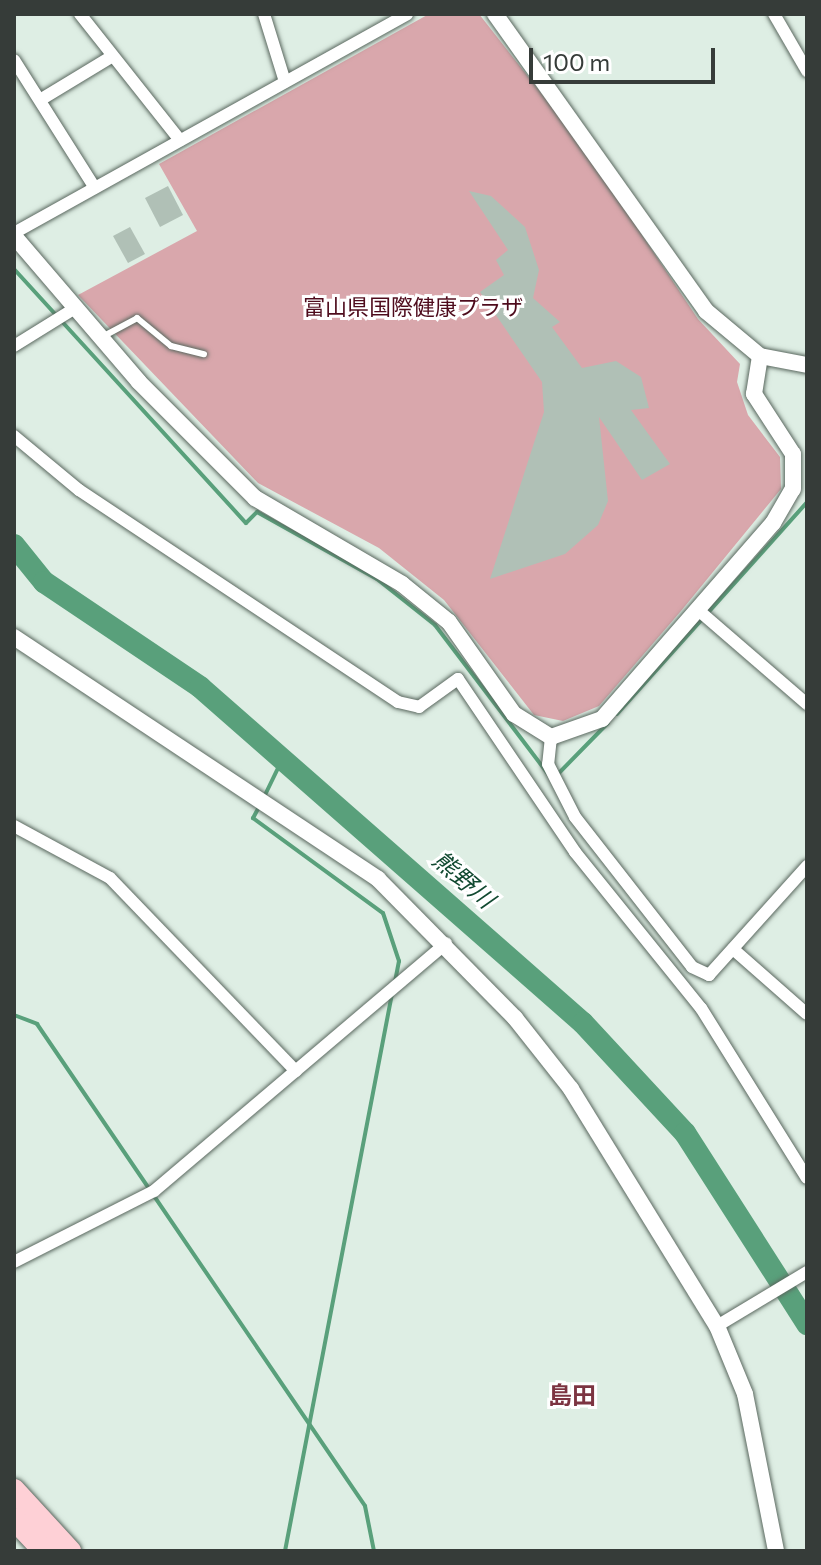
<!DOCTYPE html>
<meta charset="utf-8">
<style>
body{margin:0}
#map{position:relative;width:821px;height:1565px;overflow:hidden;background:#deeee4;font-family:Commissioner,"Noto Sans JP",sans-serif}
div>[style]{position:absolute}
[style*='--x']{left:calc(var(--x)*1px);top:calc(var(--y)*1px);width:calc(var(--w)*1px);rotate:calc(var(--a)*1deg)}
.green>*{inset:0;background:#d9a7ac}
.stream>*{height:4px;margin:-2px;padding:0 2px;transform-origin:2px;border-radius:2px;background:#59a07b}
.river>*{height:22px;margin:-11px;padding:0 11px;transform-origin:11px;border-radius:11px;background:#59a07b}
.building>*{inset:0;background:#b0c0b6}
.roads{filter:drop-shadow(0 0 2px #5a685f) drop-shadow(0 0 2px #5a685f)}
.service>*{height:6px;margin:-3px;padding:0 3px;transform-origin:3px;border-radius:3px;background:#fff}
.minor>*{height:12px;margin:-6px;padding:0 6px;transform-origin:6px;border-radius:6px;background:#fff}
.tertiary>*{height:16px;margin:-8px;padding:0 8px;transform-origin:8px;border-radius:8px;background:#fff}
.trunk>*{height:22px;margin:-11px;padding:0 11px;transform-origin:11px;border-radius:11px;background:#fed0d6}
span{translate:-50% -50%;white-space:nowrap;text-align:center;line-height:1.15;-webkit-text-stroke:6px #fff;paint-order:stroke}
.park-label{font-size:22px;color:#4e0b1c}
.water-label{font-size:24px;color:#124a31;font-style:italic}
.neighbourhood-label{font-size:24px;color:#7c3441;font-weight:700}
.frame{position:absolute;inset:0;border:16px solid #363c39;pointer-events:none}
.scale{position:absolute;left:529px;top:48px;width:186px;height:36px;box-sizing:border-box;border:4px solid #363c39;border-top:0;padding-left:10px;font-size:24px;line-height:28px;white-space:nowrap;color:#363c39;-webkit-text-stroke:6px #fff;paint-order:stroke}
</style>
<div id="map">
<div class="green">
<div style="clip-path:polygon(429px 14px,479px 14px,582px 145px,698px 319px,740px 364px,737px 382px,748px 415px,780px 457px,781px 489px,681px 611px,599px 706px,563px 721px,534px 715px,444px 600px,379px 548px,258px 483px,78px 295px,197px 231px,159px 164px)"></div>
</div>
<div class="stream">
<div style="--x:14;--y:269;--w:344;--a:47.6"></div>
<div style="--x:246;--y:523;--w:16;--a:-45"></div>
<div style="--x:257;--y:512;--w:137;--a:29.2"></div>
<div style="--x:377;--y:579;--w:74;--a:38.4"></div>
<div style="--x:435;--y:625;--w:192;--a:52.8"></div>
<div style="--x:617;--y:714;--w:285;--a:-48.1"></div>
<div style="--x:558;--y:774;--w:71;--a:-45.6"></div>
<div style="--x:264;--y:797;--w:41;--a:-64.1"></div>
<div style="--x:260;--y:805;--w:15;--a:118"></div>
<div style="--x:253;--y:818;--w:161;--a:36.2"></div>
<div style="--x:383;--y:913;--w:51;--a:71.6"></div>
<div style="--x:399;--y:961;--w:20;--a:101"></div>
<div style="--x:14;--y:1015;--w:25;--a:21"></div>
<div style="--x:37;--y:1024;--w:583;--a:55.76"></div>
<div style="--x:365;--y:1506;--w:46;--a:78.7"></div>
<div style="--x:285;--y:1551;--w:567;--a:-79.13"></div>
</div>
<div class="river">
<div style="--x:14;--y:545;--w:48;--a:51"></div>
<div style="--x:44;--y:582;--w:188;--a:33.9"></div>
<div style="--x:200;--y:687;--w:509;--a:41.26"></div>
<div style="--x:583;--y:1023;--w:150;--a:47.2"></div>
<div style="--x:685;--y:1133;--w:227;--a:57.4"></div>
</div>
<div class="building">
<div style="clip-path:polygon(168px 186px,183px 215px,160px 227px,145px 198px)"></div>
<div style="clip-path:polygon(469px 191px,491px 196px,525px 227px,539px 270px,533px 298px,560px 322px,552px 327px,582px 368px,616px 361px,641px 377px,649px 408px,631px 410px,670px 464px,642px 480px,599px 417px,608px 501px,598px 525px,565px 554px,490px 579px,544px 412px,542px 382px,480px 292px,504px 275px,496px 260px,508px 250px)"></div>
<div style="clip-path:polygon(130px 227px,145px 254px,128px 263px,113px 236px)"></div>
</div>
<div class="roads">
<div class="service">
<div style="--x:102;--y:337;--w:40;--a:-28"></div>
<div style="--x:137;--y:318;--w:44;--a:39.5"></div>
<div style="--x:171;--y:346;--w:34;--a:14"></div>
</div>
<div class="minor">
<div style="--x:80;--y:14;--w:161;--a:51.6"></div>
<div style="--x:264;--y:14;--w:71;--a:72.8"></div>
<div style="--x:774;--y:14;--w:66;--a:59.9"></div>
<div style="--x:14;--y:60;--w:151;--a:57.7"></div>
<div style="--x:40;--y:100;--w:83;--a:-31.2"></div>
<div style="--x:14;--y:233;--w:450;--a:-29.1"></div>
<div style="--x:14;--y:346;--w:74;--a:-31.8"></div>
<div style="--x:14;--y:436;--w:85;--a:39.7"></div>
<div style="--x:79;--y:490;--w:383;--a:33.6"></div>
<div style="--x:398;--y:702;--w:22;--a:13"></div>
<div style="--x:419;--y:707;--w:48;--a:-35.7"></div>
<div style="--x:458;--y:679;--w:209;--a:55.9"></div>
<div style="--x:575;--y:852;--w:201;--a:51.1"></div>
<div style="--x:701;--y:1008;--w:200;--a:58.1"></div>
<div style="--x:698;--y:610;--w:144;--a:40.8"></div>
<div style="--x:551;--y:737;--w:27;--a:96"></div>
<div style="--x:548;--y:764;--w:59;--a:63"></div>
<div style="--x:575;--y:817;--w:190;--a:52"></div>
<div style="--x:692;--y:967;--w:19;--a:25"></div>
<div style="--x:709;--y:975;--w:147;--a:-48"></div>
<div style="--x:14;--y:826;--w:109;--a:28.4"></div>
<div style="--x:110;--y:878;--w:268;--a:46.1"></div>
<div style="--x:733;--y:949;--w:98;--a:41.3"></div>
<div style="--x:14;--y:1262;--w:157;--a:-26.9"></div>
<div style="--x:154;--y:1191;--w:383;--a:-40.3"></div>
<div style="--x:717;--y:1326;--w:105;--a:-31"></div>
</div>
<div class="tertiary">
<div style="--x:495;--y:14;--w:364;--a:54.6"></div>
<div style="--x:706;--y:311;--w:70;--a:39.8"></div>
<div style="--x:760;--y:356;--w:48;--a:10.8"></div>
<div style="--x:14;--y:236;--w:192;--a:49.4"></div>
<div style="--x:139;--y:382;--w:164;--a:45"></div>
<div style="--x:255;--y:498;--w:170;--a:30.3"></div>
<div style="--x:402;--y:584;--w:60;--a:39"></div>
<div style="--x:449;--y:622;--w:113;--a:54.8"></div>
<div style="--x:514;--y:714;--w:44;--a:31.9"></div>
<div style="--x:551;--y:737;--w:54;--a:-19.4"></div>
<div style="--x:602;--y:719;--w:260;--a:-48.9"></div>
<div style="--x:773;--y:523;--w:39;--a:-60"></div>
<div style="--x:793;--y:489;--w:35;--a:-90"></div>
<div style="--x:793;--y:454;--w:72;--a:-123"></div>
<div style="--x:754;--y:394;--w:38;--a:-81"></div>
<div style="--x:14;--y:637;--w:437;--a:33.6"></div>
<div style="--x:378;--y:879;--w:195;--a:45.4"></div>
<div style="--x:515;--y:1018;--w:90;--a:51.7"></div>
<div style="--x:571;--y:1089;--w:278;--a:58.4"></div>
<div style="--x:717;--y:1326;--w:74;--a:67.6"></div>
<div style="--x:745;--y:1394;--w:160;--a:78.8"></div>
</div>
<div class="trunk">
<div style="--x:14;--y:1490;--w:83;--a:47.4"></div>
<div style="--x:14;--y:1519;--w:44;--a:46.8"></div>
</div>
</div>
<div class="park-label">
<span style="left:413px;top:307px">富山県国際健康プラザ</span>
</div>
<div class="water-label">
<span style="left:464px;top:879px;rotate:41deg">熊野川</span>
</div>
<div class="neighbourhood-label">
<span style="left:572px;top:1395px">島田</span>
</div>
<div class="frame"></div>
<div class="scale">100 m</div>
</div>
